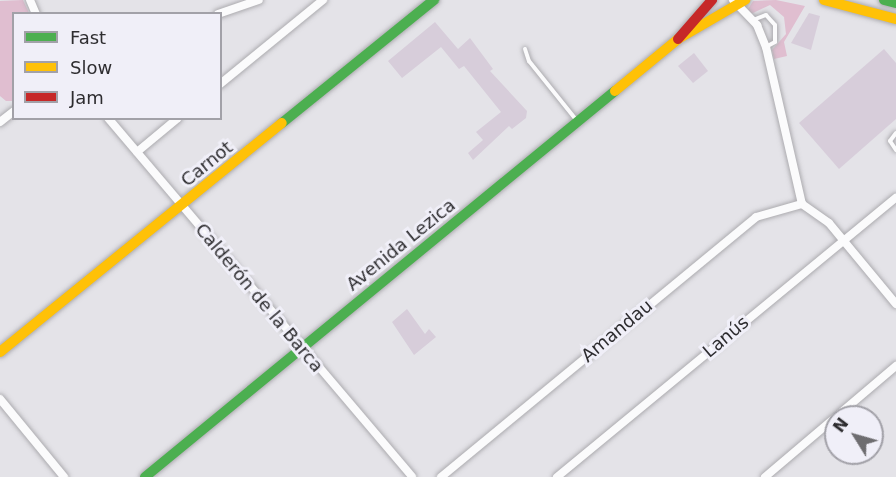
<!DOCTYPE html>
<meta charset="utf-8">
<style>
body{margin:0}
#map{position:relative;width:896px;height:477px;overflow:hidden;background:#e4e3e8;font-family:"DejaVu Sans",sans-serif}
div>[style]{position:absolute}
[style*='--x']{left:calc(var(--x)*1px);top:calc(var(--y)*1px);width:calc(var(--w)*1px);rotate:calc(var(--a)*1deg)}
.green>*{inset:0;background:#e0bed0}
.building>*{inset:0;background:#d7cdda}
.roads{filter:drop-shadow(0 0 2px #acabaf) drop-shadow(0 0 2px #acabaf)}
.lane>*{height:4px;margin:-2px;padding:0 2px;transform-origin:2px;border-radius:2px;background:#fbfbfc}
.street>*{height:8px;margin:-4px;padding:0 4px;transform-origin:4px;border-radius:4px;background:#fbfbfc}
.fast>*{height:10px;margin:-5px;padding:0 5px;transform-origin:5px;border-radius:5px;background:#4caf50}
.slow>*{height:10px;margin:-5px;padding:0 5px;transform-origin:5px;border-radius:5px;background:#ffc107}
.jam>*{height:10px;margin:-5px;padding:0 5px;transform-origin:5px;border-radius:5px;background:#c62828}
span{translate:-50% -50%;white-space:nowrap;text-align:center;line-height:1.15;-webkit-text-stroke:6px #f0eff8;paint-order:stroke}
.street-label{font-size:18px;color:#2e2d30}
.legend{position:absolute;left:12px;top:12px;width:210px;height:108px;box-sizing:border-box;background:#f0eff8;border:2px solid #a2a1a8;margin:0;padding:8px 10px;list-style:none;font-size:18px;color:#2e2d30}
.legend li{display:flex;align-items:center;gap:12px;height:30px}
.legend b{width:30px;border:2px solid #a2a1a8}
.north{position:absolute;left:824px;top:405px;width:60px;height:60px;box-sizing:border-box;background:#f0eff8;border:2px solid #a2a1a8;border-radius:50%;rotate:307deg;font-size:16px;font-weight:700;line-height:24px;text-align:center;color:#2e2d30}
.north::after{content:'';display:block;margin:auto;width:21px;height:27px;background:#6e6d70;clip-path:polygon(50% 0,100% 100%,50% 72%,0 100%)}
</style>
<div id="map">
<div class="green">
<div style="clip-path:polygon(23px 0,29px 13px,14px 14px,13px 101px,6px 101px,0 96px,0 1px)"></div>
<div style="clip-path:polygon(776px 0,805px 6px,784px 42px,787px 56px,774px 59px,772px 50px,786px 34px,784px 17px,770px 5px,751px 14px,748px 9px,753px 1px)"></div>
</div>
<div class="building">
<div style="clip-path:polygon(809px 13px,820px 16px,811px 50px,791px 43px)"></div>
<div style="clip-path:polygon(435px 22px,458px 49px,470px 38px,493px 69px,490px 71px,527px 111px,526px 118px,512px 129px,509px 126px,473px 160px,468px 153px,483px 140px,476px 132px,501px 112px,464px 66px,459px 69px,441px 47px,402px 78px,388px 61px)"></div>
<div style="clip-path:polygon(884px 49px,896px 63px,896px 119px,839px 169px,799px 123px)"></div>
<div style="clip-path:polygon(694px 53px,708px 71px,693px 83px,678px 66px)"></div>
<div style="clip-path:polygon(407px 309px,425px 334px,429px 329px,436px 337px,414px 355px,392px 322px)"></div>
</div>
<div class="roads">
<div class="lane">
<div style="--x:753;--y:20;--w:14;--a:-21"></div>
<div style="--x:766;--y:15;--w:13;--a:48"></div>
<div style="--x:775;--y:25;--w:17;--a:90"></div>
<div style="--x:775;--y:42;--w:10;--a:151"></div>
<div style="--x:525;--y:49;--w:13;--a:72"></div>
<div style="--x:529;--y:61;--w:77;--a:51.3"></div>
<div style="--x:896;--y:133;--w:10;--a:127"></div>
<div style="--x:890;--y:141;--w:11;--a:56"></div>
</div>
<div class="street">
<div style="--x:30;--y:0;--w:15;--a:67"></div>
<div style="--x:733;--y:0;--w:35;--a:46"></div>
<div style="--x:757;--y:25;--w:24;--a:68"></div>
<div style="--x:766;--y:47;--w:161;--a:77.1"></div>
<div style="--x:802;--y:204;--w:33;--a:35"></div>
<div style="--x:829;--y:223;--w:105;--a:50.4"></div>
<div style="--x:218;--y:14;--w:43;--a:-18.9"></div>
<div style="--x:220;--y:84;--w:133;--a:-39.2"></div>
<div style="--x:108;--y:118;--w:470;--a:49.7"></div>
<div style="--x:0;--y:122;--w:18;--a:-38"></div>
<div style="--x:137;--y:152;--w:53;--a:-39.7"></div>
<div style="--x:0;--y:399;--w:101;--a:50.6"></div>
<div style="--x:441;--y:477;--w:408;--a:-39.5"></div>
<div style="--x:756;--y:217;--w:48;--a:-15.8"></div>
<div style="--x:557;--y:477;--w:439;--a:-39.5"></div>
<div style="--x:765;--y:477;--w:172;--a:-40.3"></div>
</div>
<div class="fast">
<div style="--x:884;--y:0;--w:12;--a:14"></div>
<div style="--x:282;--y:123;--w:196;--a:-39"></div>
<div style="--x:145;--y:477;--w:608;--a:-39.4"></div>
</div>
<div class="slow">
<div style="--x:824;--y:0;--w:74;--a:14.8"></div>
<div style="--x:615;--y:91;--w:82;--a:-39.5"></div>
<div style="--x:678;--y:39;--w:78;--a:-30.2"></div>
<div style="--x:0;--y:352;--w:363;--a:-39.1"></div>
</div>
<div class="jam">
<div style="--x:678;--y:39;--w:52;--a:-48.9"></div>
</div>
</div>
<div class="street-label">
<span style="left:207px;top:164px;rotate:-39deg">Carnot</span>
<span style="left:401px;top:245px;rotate:-39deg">Avenida Lezica</span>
<span style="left:259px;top:298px;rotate:50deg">Calderón de la Barca</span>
<span style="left:617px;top:331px;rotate:-40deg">Amandau</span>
<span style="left:726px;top:337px;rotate:-40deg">Lanús</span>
</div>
<ul class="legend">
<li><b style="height:8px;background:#4caf50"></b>Fast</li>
<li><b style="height:8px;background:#ffc107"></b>Slow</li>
<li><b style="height:8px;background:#c62828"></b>Jam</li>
</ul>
<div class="north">N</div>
</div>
